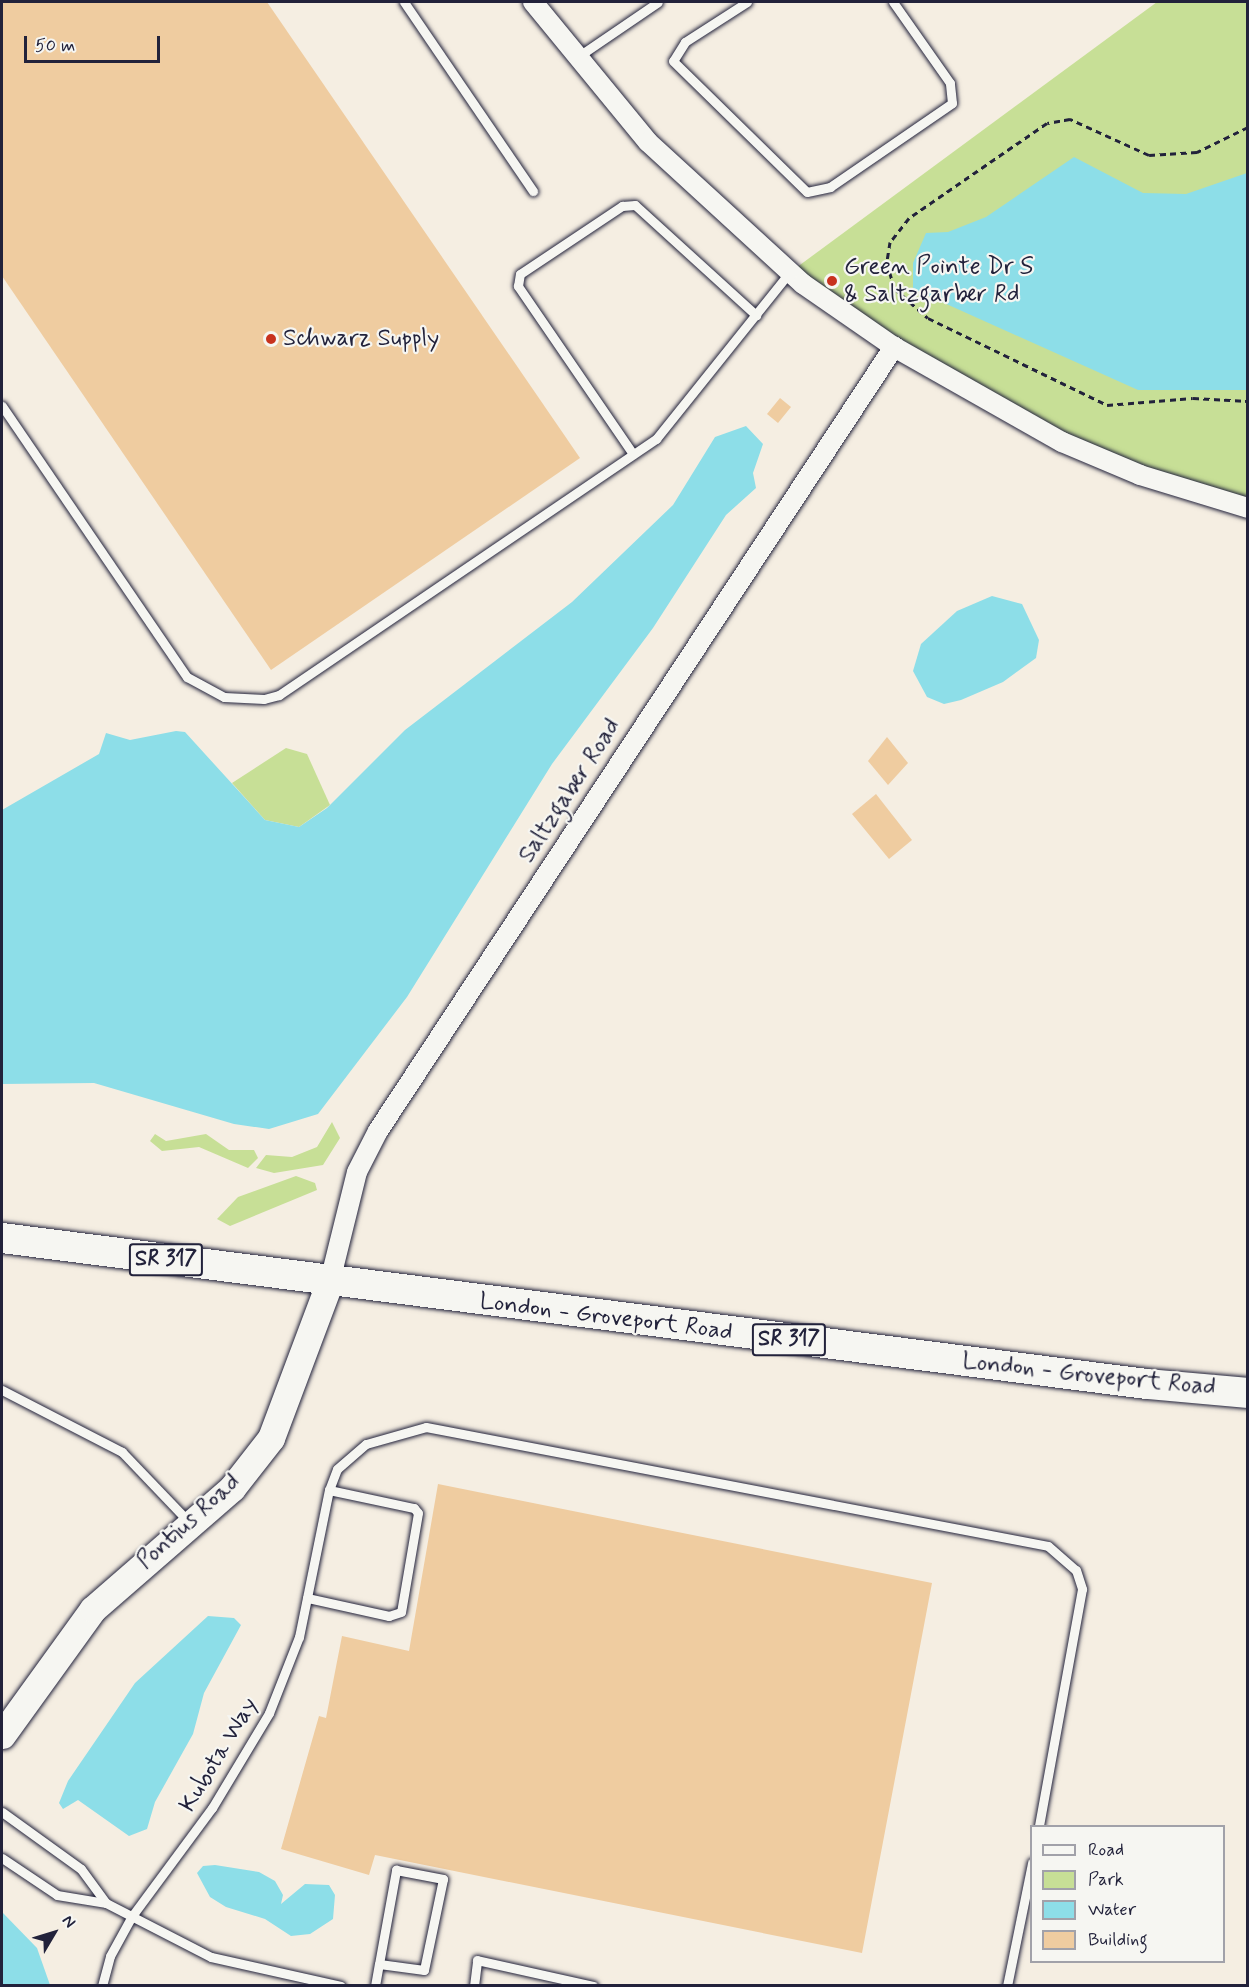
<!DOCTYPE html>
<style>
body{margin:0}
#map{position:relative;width:1249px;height:1987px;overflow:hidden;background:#f5eee2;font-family:Mynerve,sans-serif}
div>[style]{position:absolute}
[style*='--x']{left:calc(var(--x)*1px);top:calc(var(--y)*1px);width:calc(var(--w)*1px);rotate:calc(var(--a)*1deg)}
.green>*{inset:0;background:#c7df96}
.water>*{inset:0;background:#8ddee8}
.building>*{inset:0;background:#efcca0}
.path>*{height:3px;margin-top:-1.5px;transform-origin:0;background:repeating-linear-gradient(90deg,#22223b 0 6px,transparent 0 10.5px)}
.roads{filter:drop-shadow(0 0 2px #22223b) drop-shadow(0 0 2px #22223b)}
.lane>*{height:9px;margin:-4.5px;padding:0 4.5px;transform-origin:4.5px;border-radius:4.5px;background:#f6f6f2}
.street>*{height:20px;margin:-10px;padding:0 10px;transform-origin:10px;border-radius:10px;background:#f6f6f2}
.secondary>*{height:27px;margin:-13.5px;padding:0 13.5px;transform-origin:13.5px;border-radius:13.5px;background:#f6f6f2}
.primary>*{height:30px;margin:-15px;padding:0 15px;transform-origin:15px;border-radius:15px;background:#f6f6f2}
.dots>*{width:16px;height:16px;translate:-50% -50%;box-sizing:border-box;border:3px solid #f6f6f2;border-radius:50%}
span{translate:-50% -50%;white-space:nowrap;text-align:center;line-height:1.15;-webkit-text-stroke:4.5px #f6f6f2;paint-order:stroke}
.shield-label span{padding:2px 4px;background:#f6f6f2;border:2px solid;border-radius:4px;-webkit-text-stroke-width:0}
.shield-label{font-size:22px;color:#22223b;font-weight:700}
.poi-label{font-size:24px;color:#22223b}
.left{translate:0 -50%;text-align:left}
.street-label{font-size:24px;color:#22223b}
.frame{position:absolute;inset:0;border:3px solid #22223b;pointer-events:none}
.legend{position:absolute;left:1030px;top:1825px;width:195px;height:138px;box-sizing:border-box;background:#f6f6f2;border:2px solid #a1a1a9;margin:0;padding:8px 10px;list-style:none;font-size:18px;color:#22223b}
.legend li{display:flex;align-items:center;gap:12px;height:30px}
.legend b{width:30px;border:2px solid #a1a1a9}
.north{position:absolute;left:24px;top:1903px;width:60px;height:60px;-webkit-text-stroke:4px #f6f6f2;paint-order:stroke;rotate:52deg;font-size:16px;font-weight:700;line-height:24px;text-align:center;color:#22223b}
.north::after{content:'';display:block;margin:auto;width:21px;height:27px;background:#22223b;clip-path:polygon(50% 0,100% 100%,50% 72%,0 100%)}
.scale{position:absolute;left:24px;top:36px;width:136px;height:27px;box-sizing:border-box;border:3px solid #22223b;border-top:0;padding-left:8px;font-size:18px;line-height:21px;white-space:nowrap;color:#22223b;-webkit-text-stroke:4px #f6f6f2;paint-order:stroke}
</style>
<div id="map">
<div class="green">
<div style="clip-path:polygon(1157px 2px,1247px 2px,1247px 508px,1062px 442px,789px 273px)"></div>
<div style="clip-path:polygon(286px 748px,307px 754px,330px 805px,299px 827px,265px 820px,232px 783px)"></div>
<div style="clip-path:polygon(332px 1122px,340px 1138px,323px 1165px,274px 1173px,256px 1168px,266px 1155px,292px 1157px,317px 1147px)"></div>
<div style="clip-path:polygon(155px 1134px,166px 1141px,206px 1134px,229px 1150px,254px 1150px,258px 1158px,248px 1168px,199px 1147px,162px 1151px,150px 1141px)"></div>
<div style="clip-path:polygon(296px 1176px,315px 1183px,317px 1190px,230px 1226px,217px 1219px,238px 1197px)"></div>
</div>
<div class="water">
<div style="clip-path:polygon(1074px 157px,1143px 193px,1186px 194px,1247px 173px,1247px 390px,1138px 390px,913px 289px,913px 263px,926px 233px,948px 232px,986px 217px)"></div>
<div style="clip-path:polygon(746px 426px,763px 444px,753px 473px,756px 488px,726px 515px,653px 628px,552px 764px,407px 997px,318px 1114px,269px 1129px,234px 1124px,94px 1083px,2px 1084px,2px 810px,99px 754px,106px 733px,130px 740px,176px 731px,185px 732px,265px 820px,299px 827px,327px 808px,405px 730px,572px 602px,673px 505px,715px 437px)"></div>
<div style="clip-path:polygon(992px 596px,1022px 604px,1039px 640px,1036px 658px,1003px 682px,961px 700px,944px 704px,927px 697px,913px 671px,921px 644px,957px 611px)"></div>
<div style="clip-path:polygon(208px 1616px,234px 1618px,241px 1625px,204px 1693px,193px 1734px,155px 1802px,147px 1829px,129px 1836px,78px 1800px,63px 1809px,59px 1803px,68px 1781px,135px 1683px)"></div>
<div style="clip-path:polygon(215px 1865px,259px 1872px,275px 1881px,283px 1895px,281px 1904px,305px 1884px,329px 1885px,335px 1895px,333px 1919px,310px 1934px,291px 1936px,265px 1919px,226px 1907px,210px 1897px,197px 1873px,203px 1866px)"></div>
<div style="clip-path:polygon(2px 1912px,37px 1948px,50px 1985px,2px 1985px)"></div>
</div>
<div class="building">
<div style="clip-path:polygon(2px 2px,267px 2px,580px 458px,271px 670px,2px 276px)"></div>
<div style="clip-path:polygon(780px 398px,791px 407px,778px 423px,767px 414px)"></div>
<div style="clip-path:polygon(887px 737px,908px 763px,888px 785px,868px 761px)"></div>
<div style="clip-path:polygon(876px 794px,912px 840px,889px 859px,852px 814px)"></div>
<div style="clip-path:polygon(438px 1484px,932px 1583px,862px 1953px,375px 1855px,369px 1875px,281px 1849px,319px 1716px,326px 1718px,342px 1636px,409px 1651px)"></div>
</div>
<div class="path">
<div style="--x:1248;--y:127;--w:57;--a:153.9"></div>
<div style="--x:1197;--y:152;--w:48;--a:176.4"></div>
<div style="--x:1149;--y:155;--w:87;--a:-155.5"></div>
<div style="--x:1070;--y:119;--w:23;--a:170"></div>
<div style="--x:1047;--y:123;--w:168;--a:145.5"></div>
<div style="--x:909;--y:218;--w:31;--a:128"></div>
<div style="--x:890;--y:242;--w:20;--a:99"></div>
<div style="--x:887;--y:262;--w:27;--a:75"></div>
<div style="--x:894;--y:288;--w:45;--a:41.4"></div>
<div style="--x:928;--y:318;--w:199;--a:25.9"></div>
<div style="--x:1107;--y:405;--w:86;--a:-4.7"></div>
<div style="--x:1193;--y:398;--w:55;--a:3.1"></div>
</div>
<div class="roads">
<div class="lane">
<div style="--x:404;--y:2;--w:229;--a:55.7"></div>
<div style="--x:747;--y:2;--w:74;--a:147.2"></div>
<div style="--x:685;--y:42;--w:22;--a:122"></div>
<div style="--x:673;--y:61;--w:187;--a:44.4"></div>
<div style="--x:807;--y:192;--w:24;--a:-12"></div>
<div style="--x:830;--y:187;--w:148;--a:-34.5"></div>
<div style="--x:952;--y:103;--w:20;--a:-96"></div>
<div style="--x:950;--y:83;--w:99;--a:-125.1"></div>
<div style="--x:576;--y:58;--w:99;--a:-34.3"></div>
<div style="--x:2;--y:406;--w:328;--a:55.7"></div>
<div style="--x:187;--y:677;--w:42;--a:28.4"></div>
<div style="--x:224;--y:697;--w:40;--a:2.9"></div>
<div style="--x:264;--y:699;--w:16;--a:-15"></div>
<div style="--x:279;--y:695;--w:456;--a:-34.2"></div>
<div style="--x:656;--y:439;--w:213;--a:-51.3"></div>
<div style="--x:633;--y:454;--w:204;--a:-124.4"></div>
<div style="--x:518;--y:286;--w:12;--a:-81"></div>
<div style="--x:520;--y:274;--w:123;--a:-33.7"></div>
<div style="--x:622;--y:206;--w:13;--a:-4"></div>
<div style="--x:635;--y:205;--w:164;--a:42.3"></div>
<div style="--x:2;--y:1390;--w:135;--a:27.3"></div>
<div style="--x:122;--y:1452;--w:97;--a:46.3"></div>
<div style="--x:329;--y:1490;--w:22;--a:-69"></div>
<div style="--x:337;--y:1469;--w:38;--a:-41"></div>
<div style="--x:366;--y:1444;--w:62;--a:-15.8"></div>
<div style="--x:426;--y:1427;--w:633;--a:10.83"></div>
<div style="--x:1048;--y:1546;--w:37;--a:41"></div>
<div style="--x:1076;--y:1570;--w:20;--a:72"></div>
<div style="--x:1082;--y:1589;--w:241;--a:100.3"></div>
<div style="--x:2;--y:1812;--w:97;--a:35.8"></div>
<div style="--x:81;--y:1869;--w:42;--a:53.7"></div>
<div style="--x:2;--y:1858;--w:66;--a:33.9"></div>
<div style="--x:57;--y:1895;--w:50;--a:9.3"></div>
<div style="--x:106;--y:1903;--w:118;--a:27.2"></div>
<div style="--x:211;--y:1957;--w:133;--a:12.6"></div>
<div style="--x:102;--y:1986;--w:31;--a:-75"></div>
<div style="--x:110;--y:1956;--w:46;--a:-61.2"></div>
<div style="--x:132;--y:1916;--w:134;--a:-53.5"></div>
<div style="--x:212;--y:1808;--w:111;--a:-59"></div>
<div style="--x:269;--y:1713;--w:82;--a:-68.5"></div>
<div style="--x:299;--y:1637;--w:150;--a:-78.5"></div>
<div style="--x:329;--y:1490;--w:87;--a:12"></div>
<div style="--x:414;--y:1508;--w:6;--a:51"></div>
<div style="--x:418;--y:1513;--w:100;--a:99.7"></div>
<div style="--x:401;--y:1612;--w:13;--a:162"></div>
<div style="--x:389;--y:1616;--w:84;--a:-167.6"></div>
<div style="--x:375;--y:1986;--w:22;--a:-80"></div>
<div style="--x:379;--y:1964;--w:96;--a:-79.7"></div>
<div style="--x:396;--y:1870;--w:48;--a:10.8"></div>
<div style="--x:443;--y:1879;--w:93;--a:101.8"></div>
<div style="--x:424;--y:1970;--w:45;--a:-172.4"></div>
<div style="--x:474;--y:1986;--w:26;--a:-83"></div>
<div style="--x:477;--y:1960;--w:119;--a:12.6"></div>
<div style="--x:1007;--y:1986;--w:126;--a:-78.5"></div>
</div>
<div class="street">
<div style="--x:533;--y:2;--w:181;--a:50.6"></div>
<div style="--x:648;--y:142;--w:210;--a:42.5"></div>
<div style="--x:803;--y:284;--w:111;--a:34.7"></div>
<div style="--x:894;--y:347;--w:193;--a:29.5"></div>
<div style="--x:1062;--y:442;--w:85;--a:22.9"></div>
<div style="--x:1140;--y:475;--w:113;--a:17"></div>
<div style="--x:330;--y:1281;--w:112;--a:-76.1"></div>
<div style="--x:357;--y:1172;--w:46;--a:-62.9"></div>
<div style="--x:378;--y:1131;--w:939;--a:-56.65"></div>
</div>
<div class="secondary">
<div style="--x:2;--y:1735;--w:155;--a:-54.2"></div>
<div style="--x:93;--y:1609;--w:184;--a:-41"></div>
<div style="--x:232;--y:1488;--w:63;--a:-52"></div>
<div style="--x:271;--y:1438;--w:168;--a:-69.4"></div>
</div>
<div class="primary">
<div style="--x:2;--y:1238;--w:1154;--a:7.27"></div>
<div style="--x:1147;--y:1384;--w:101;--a:5.1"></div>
</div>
</div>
<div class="dots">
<div style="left:832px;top:281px;background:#c8321e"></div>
<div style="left:271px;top:339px;background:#c8321e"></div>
</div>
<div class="shield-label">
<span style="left:166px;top:1260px">SR 317</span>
<span style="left:789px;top:1340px">SR 317</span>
</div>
<div class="poi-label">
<span class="left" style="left:844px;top:281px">Green Pointe Dr S<br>&amp; Saltzgarber Rd</span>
<span class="left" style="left:283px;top:339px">Schwarz Supply</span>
</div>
<div class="street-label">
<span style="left:570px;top:791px;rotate:-57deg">Saltzgaber Road</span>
<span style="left:606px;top:1317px;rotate:7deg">London - Groveport Road</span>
<span style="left:1089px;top:1375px;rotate:6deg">London - Groveport Road</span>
<span style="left:189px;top:1522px;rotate:-42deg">Pontius Road</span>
<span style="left:219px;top:1755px;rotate:-59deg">Kubota Way</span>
</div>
<div class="frame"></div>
<ul class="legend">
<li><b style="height:8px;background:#f6f6f2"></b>Road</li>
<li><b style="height:16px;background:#c7df96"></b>Park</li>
<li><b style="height:16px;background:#8ddee8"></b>Water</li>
<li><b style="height:16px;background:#efcca0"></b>Building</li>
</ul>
<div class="north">N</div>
<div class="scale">50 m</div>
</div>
